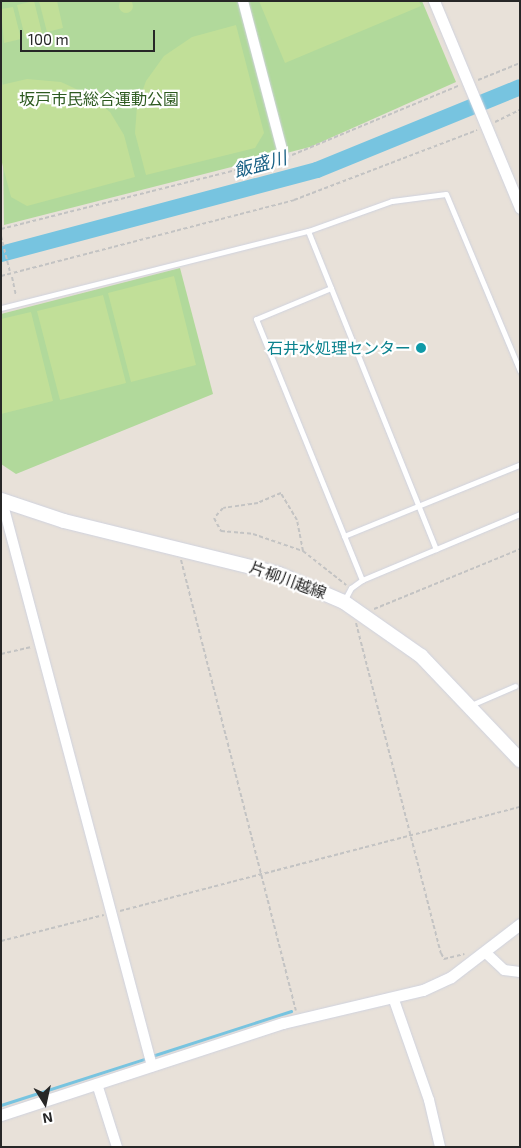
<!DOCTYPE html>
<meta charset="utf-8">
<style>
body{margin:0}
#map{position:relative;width:521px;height:1148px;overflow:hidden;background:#e8e1d9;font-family:"Exo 2","Noto Sans JP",sans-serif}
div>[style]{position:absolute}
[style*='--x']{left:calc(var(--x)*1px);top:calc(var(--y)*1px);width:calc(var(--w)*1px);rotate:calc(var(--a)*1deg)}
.green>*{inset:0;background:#b1d99b}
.pitch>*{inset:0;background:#c1df98}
.round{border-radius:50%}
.stream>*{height:2.5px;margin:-1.25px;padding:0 1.25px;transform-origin:1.25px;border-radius:1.25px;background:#77c4e0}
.river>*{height:16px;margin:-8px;padding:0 8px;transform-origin:8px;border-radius:8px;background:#77c4e0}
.path>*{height:2px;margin-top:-1px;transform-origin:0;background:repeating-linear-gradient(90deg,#c3c3c3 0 4px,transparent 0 6.5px)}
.roads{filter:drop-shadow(0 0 1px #cfd2de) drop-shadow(0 0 1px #cfd2de)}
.service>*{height:5px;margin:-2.5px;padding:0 2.5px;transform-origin:2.5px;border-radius:2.5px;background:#fff}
.minor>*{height:10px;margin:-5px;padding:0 5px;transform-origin:5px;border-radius:5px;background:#fff}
.tertiary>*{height:11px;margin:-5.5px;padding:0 5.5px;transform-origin:5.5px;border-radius:5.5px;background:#fff}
.secondary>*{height:14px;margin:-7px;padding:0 7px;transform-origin:7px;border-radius:7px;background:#fff}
.dots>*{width:14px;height:14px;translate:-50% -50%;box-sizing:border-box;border:2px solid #fff;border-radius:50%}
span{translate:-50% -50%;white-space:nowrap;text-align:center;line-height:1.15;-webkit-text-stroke:4.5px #fff;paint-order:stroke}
.park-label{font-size:16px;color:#2d5a20}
.culture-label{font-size:16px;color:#0d838f}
.right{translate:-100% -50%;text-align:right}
.street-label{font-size:16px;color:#272727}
.water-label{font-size:18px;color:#1b6286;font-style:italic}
.frame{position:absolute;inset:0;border:2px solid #272727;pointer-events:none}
.north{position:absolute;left:20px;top:1078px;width:50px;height:50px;-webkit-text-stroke:4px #fff;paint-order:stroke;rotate:170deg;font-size:14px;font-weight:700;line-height:20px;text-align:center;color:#272727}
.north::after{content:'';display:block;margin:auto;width:18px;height:22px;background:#272727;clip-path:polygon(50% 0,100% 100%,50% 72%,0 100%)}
.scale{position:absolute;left:20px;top:30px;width:135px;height:22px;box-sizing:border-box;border:2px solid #272727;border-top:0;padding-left:6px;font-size:15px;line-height:18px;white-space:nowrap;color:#272727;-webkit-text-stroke:4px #fff;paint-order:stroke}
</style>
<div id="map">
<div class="green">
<div style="clip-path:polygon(1px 1px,422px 1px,456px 82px,310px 147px,4px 225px)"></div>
<div style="clip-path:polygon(180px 268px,213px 394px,16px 474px,1px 464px,1px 314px)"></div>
</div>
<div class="pitch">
<div class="round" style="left:119px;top:-1px;width:14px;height:14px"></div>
<div style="clip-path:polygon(34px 1px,42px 33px,25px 37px,17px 5px)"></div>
<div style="clip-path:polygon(39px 1px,57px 1px,63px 28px,47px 32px)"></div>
<div style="clip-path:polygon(259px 1px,419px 1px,421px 6px,285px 63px)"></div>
<div style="clip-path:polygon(13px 7px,21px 39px,4px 43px,1px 9px)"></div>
<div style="clip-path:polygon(236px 25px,264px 133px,255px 148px,146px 175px,135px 133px,137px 106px,146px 81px,164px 56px,192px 37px)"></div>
<div style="clip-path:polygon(27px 79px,61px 82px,89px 95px,110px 112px,124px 135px,135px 177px,27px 206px,11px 197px,1px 159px,1px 85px)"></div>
<div style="clip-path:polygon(174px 276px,196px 365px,131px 382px,108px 293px)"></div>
<div style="clip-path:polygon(103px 295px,126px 383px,60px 400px,37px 311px)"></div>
<div style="clip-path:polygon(31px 312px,53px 401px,1px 414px,1px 319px)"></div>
</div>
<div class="stream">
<div style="--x:152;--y:1056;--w:146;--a:-17.9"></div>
<div style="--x:1;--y:1105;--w:153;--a:-17.8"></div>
</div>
<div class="river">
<div style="--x:1;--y:254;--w:327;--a:-14.9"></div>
<div style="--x:317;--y:170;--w:219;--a:-22.2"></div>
</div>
<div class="path">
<div style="--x:478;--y:80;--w:45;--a:-22"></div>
<div style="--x:495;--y:122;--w:28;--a:-26"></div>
<div style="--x:292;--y:155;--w:180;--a:-22.6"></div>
<div style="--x:1;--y:229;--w:283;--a:-14.1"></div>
<div style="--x:1;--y:236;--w:36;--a:76"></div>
<div style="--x:1;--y:276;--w:303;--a:-14.5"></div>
<div style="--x:294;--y:200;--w:196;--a:-20.9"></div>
<div style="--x:12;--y:277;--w:19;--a:78"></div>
<div style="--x:303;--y:551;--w:32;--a:-101"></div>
<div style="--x:297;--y:520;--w:31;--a:-121"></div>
<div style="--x:281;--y:493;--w:25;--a:157"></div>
<div style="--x:258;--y:503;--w:35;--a:172"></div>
<div style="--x:223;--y:508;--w:13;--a:132"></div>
<div style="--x:214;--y:518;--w:15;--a:62"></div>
<div style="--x:221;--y:531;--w:32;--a:5"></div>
<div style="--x:253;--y:534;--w:53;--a:18.8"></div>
<div style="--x:303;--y:551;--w:55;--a:38.3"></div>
<div style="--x:181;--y:560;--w:465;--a:75.7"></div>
<div style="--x:374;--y:609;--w:158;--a:-22.3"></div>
<div style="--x:356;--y:623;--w:341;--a:75.6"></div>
<div style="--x:441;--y:953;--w:7;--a:63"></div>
<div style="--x:444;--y:959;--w:21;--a:-14"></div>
<div style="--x:1;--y:654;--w:31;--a:-13"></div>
<div style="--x:120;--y:911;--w:413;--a:-14.6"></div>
<div style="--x:1;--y:941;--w:106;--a:-14.2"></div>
</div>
<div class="roads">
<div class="service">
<div style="--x:308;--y:231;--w:89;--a:-19.7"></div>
<div style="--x:392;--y:201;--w:54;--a:-7.4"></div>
<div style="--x:446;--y:194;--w:192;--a:67.3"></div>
<div style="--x:331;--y:288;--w:81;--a:157.5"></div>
<div style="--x:256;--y:319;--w:282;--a:67.9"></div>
<div style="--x:1;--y:308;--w:317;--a:-14.1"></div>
<div style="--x:308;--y:231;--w:343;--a:68.1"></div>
<div style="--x:344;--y:536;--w:189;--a:-22.1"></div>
<div style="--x:344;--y:601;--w:15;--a:-62"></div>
<div style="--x:351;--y:588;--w:14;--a:-36"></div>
<div style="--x:362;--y:580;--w:171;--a:-22.7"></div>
<div style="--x:471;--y:705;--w:48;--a:-23.4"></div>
</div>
<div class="minor">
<div style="--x:243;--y:1;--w:161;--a:75.3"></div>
<div style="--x:2;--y:501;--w:585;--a:75.13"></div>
<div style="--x:486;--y:953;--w:25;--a:43"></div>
<div style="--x:504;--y:970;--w:16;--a:7"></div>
<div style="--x:394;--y:1000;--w:106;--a:70.7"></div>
<div style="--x:429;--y:1100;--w:48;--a:76.8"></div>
<div style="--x:97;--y:1084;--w:66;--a:72.4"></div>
</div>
<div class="tertiary">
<div style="--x:434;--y:1;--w:224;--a:67.4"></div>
<div style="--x:1;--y:1115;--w:297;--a:-18.1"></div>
<div style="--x:283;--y:1023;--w:144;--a:-13.3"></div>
<div style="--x:423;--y:990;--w:31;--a:-25"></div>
<div style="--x:451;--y:977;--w:87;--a:-37.5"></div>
</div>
<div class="secondary">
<div style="--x:1;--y:500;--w:66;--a:18.4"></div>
<div style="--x:64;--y:521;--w:221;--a:13.8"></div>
<div style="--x:279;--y:574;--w:71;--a:23.3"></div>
<div style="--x:344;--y:602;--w:94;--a:35"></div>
<div style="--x:421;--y:656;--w:144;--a:46.4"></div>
</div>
</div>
<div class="dots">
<div style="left:421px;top:348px;background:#0f9aa8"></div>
</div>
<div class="park-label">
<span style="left:99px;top:99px">坂戸市民総合運動公園</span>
</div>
<div class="culture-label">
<span class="right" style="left:411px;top:348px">石井水処理センター</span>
</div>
<div class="street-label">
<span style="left:288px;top:580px;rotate:20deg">片柳川越線</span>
</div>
<div class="water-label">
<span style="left:260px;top:164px;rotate:-15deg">飯盛川</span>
</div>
<div class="frame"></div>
<div class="north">N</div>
<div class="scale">100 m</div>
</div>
